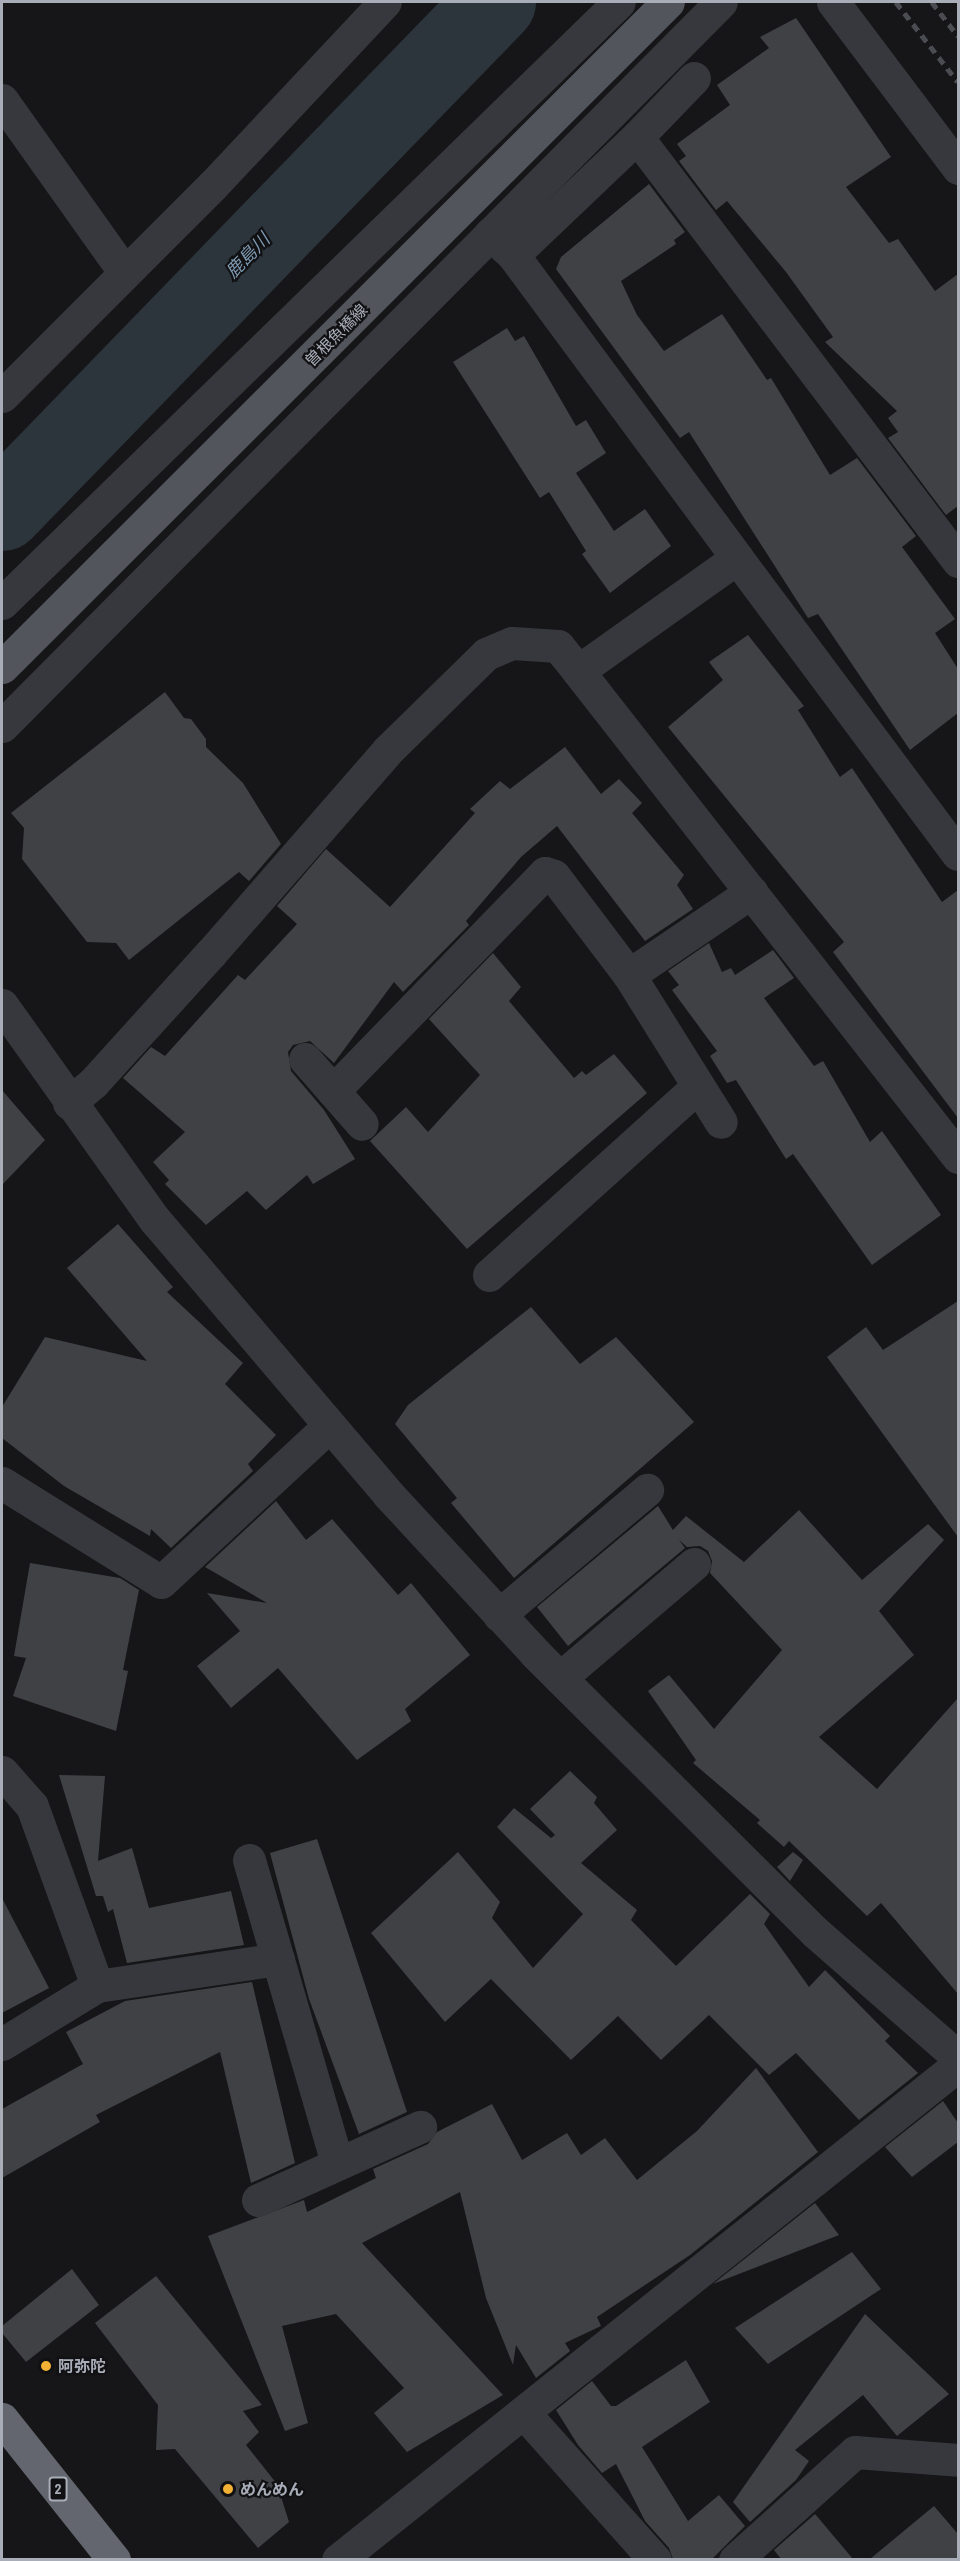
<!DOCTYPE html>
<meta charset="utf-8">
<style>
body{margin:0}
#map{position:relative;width:960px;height:2561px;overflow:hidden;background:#161618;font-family:"Archivo Narrow","Noto Sans JP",sans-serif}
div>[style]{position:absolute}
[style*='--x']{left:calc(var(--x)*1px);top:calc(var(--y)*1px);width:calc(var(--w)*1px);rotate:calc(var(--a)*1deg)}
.river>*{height:81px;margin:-40.5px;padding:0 40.5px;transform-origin:40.5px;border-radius:40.5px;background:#2c353c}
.building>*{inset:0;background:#404145}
.minor>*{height:33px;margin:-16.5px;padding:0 16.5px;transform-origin:16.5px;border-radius:16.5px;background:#37383d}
.major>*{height:33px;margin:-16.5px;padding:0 16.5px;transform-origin:16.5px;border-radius:16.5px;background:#53555c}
.highway>*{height:33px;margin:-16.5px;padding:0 16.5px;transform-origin:16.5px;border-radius:16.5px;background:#63666e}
.rail>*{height:4.5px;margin-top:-2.25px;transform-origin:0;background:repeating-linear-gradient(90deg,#4a4c52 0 8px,transparent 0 14px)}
.dots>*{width:16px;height:16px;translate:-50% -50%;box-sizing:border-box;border:3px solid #111113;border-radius:50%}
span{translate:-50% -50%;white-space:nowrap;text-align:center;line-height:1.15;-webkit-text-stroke:4.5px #111113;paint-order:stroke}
.shield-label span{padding:2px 4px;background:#111113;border:2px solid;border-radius:4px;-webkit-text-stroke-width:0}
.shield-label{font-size:15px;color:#a8adb8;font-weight:700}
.street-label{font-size:16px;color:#a8adb8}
.poi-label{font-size:16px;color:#a8adb8;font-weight:700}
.left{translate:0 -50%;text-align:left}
.water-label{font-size:18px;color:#7f9bb3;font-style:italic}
.frame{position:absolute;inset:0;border:3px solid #a8adb8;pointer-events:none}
</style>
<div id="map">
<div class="river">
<div style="--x:2;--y:510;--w:708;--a:-45.86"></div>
</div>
<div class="building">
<div style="clip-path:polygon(796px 18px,891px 157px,846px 187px,889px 243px,898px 239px,935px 291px,958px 274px,958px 506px,946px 515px,888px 438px,898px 432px,888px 418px,897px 411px,825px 342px,833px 337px,786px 272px,727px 201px,716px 210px,679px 161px,686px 156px,677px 144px,730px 105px,717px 85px,769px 48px,760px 37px)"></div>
<div style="clip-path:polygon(649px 184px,685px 232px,674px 240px,676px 244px,621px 281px,637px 315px,664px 351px,722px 314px,767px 380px,771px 378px,830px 475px,857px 458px,916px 536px,902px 547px,955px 619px,935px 633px,958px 669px,958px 713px,910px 750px,818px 614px,808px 618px,689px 432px,680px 438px,556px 269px,561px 257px)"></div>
<div style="clip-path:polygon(507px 328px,515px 341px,524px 336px,576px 426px,586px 420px,606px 453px,576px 473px,614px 531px,645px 509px,671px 546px,610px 593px,582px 554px,586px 551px,549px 492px,540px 498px,453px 362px)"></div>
<div style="clip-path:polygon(748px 635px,804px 706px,798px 710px,840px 777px,852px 768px,942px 902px,958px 890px,958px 1118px,833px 952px,844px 942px,668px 727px,723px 680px,709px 662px)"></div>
<div style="clip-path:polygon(165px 692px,184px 718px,191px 719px,206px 739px,206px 747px,243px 783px,281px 844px,249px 881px,239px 872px,129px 960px,116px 943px,87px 942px,22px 859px,24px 828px,11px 813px)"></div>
<div style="clip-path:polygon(565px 747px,601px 794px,619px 779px,642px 803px,632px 813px,684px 875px,677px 885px,693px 909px,645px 941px,557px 826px,521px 857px,466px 921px,469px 925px,403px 992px,394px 982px,334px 1063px,310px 1041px,293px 1045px,288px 1052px,291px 1071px,324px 1110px,355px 1159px,313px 1184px,307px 1175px,266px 1210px,247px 1191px,206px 1225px,165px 1184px,169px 1180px,153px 1162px,185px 1132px,123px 1078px,151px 1047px,165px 1056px,238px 975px,245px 980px,297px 924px,277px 906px,326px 849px,390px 907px,475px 813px,470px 809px,500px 781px,510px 789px)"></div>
<div style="clip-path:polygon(709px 943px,722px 972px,731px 968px,735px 975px,773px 950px,794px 978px,764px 998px,814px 1066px,823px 1061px,870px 1142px,882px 1131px,941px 1215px,872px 1265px,793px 1154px,786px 1159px,736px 1080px,727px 1083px,710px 1056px,717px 1051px,672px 990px,679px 985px,668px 971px)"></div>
<div style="clip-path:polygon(493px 953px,521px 987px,509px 1001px,574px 1078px,582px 1071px,586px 1075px,614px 1054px,647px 1093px,467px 1249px,370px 1141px,406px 1107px,428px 1132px,480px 1075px,429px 1019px)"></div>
<div style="clip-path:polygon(2px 1090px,45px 1140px,2px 1185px)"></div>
<div style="clip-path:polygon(118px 1224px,173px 1287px,167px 1292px,243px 1363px,225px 1384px,276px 1435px,248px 1464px,253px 1471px,171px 1548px,151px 1529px,150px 1536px,64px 1486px,2px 1438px,2px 1407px,45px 1337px,147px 1361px,67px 1268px)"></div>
<div style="clip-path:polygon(958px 1301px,958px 1537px,827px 1357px,866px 1327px,883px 1350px)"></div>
<div style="clip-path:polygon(531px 1307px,580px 1364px,616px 1337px,694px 1422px,514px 1578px,451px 1503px,457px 1498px,395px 1424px,408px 1405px)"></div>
<div style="clip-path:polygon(276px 1501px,306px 1540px,332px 1519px,398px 1595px,411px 1583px,470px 1655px,405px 1709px,411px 1721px,357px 1760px,278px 1668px,231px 1708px,197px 1666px,240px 1631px,207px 1593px,267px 1603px,205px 1567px)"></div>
<div style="clip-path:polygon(658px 1506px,673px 1530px,686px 1516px,744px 1562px,799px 1510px,862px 1580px,928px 1524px,944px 1540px,879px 1611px,914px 1655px,819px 1737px,877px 1789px,958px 1698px,958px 1994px,881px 1903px,867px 1916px,789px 1841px,784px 1847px,757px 1823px,760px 1820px,693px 1763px,696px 1760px,648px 1691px,669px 1675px,714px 1729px,782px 1650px,710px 1573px,712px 1561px,708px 1551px,700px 1546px,687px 1547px,679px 1540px,685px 1548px,568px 1646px,537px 1607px)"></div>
<div style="clip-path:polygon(30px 1563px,120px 1578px,139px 1590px,123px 1670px,128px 1671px,116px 1731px,13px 1696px,26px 1658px,14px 1656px)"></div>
<div style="clip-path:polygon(570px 1771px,597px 1797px,594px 1803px,617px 1830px,581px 1863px,637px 1910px,631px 1920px,676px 1966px,750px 1894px,770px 1914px,764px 1924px,809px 1987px,825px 1970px,890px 2036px,885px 2041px,918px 2073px,859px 2120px,796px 2053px,769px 2075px,709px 2015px,661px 2060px,618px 2016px,571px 2060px,491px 1979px,445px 2022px,371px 1933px,458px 1852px,500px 1902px,492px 1918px,533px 1968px,583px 1914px,497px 1827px,514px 1808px,551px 1838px,555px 1835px,530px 1809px)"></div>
<div style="clip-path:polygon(59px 1775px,105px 1776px,98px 1861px,132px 1848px,149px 1908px,231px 1891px,244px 1945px,127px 1963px,113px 1909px,108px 1912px,103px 1896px,96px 1896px)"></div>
<div style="clip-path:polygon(317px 1839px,407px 2112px,359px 2134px,309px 1999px,270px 1853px)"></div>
<div style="clip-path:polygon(793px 1852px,803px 1860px,790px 1881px,777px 1867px)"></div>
<div style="clip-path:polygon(2px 1898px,49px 1988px,2px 2013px)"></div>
<div style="clip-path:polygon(252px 1982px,295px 2163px,251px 2183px,220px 2052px,96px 2115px,100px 2122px,2px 2178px,2px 2109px,83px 2064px,66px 2032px,125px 2001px)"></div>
<div style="clip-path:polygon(756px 2068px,818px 2152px,690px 2255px,597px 2317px,601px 2326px,565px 2343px,570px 2351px,536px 2378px,516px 2345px,513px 2365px,486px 2298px,460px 2192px,362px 2243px,503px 2395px,407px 2452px,374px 2413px,404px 2388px,336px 2314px,282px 2326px,308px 2423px,285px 2431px,208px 2236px,304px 2200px,307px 2212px,376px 2178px,373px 2169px,428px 2144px,437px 2132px,492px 2104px,522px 2160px,567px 2133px,581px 2155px,605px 2138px,637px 2180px,697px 2131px)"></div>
<div style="clip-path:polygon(943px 2101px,958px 2123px,958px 2142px,912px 2177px,885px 2147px)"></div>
<div style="clip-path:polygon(815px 2203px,839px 2235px,713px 2284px)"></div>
<div style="clip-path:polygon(852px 2252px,881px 2289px,768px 2364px,735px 2328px)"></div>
<div style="clip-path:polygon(72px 2269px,99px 2305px,26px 2362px,2px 2333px,2px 2326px)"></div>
<div style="clip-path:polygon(156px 2276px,262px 2405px,243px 2411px,259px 2432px,246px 2445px,277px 2484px,289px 2522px,258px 2548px,175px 2449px,156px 2450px,158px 2405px,95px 2323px)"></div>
<div style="clip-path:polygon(865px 2314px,949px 2394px,897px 2436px,863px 2395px,795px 2450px,809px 2461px,796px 2480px,750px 2522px,733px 2502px)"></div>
<div style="clip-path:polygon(686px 2360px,710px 2402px,642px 2447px,688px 2521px,719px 2495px,745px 2526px,712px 2559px,673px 2559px,669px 2548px,645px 2521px,616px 2464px,602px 2473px,578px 2445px,556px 2410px,592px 2381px,611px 2406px,616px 2406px)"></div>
<div style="clip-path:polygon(934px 2506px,958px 2534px,958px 2559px,870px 2559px)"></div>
<div style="clip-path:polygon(815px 2514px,853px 2559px,781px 2559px,774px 2550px)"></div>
</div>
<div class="minor">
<div style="--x:833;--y:2;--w:208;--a:53"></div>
<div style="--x:2;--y:100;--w:212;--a:54.6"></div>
<div style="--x:637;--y:137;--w:82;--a:-46"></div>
<div style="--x:490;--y:234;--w:31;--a:42"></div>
<div style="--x:513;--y:255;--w:377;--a:53.5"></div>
<div style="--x:737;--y:558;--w:195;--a:144.6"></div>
<div style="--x:578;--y:671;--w:617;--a:51.98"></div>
<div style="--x:513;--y:255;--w:171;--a:-43.6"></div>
<div style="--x:637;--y:137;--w:532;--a:52.87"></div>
<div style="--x:2;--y:396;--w:298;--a:-45"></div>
<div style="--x:213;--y:185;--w:251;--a:-46.8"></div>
<div style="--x:737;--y:558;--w:369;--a:53.3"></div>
<div style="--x:2;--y:603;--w:861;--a:-44.25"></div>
<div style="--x:2;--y:726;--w:1020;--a:-45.2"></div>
<div style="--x:629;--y:975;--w:148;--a:-34.2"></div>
<div style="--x:2;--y:1005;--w:264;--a:54.6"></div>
<div style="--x:155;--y:1220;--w:360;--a:49.6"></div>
<div style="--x:388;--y:1494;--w:218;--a:47.2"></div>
<div style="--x:536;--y:1654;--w:394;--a:44.9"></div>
<div style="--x:815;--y:1932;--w:190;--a:41.2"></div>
<div style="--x:305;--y:1059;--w:86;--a:48.8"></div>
<div style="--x:333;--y:1091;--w:304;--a:-45.8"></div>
<div style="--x:545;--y:873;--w:9;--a:18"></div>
<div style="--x:554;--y:876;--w:124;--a:52.9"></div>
<div style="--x:629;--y:975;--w:173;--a:58"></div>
<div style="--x:69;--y:1103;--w:31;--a:-40"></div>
<div style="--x:93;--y:1083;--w:176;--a:-47.8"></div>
<div style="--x:211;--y:953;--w:268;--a:-48.9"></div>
<div style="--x:387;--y:751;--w:139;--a:-44.4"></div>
<div style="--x:486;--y:654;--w:28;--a:-23"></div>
<div style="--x:512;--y:643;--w:46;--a:3.7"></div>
<div style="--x:558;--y:646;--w:32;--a:51"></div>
<div style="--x:489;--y:1275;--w:282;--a:-42.1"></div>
<div style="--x:2;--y:1483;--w:187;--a:31.9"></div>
<div style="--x:161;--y:1582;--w:229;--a:-42.9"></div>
<div style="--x:499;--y:1615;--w:194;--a:-40.2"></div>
<div style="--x:560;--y:1678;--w:176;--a:-40.4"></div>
<div style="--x:2;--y:1772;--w:45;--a:48.6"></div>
<div style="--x:32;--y:1806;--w:191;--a:70.1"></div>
<div style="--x:249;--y:1860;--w:316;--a:73.8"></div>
<div style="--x:2;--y:2044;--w:111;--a:-31.4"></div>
<div style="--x:97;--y:1986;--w:183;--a:-8.5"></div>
<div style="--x:258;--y:2200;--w:178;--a:-24.3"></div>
<div style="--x:524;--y:2413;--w:197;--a:48.3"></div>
<div style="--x:338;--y:2560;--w:793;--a:-38.6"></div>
<div style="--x:735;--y:2560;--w:161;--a:-42"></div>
<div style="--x:855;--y:2452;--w:103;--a:4.4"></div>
</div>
<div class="major">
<div style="--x:2;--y:667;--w:941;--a:-44.96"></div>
</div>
<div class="highway">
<div style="--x:2;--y:2419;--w:180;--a:51.5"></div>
</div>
<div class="rail">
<div style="--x:896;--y:2;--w:101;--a:52.2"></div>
<div style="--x:932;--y:2;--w:43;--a:52.6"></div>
</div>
<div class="dots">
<div style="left:46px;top:2366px;background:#f2b134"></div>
<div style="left:228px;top:2489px;background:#f2b134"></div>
</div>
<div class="shield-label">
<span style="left:58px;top:2489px">2</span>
</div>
<div class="street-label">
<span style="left:336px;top:335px;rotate:-45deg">曽根魚橋線</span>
</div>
<div class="poi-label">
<span class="left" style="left:58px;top:2366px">阿弥陀</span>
<span class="left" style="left:240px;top:2489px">めんめん</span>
</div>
<div class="water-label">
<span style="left:248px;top:256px;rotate:-46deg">鹿島川</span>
</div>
<div class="frame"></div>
</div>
